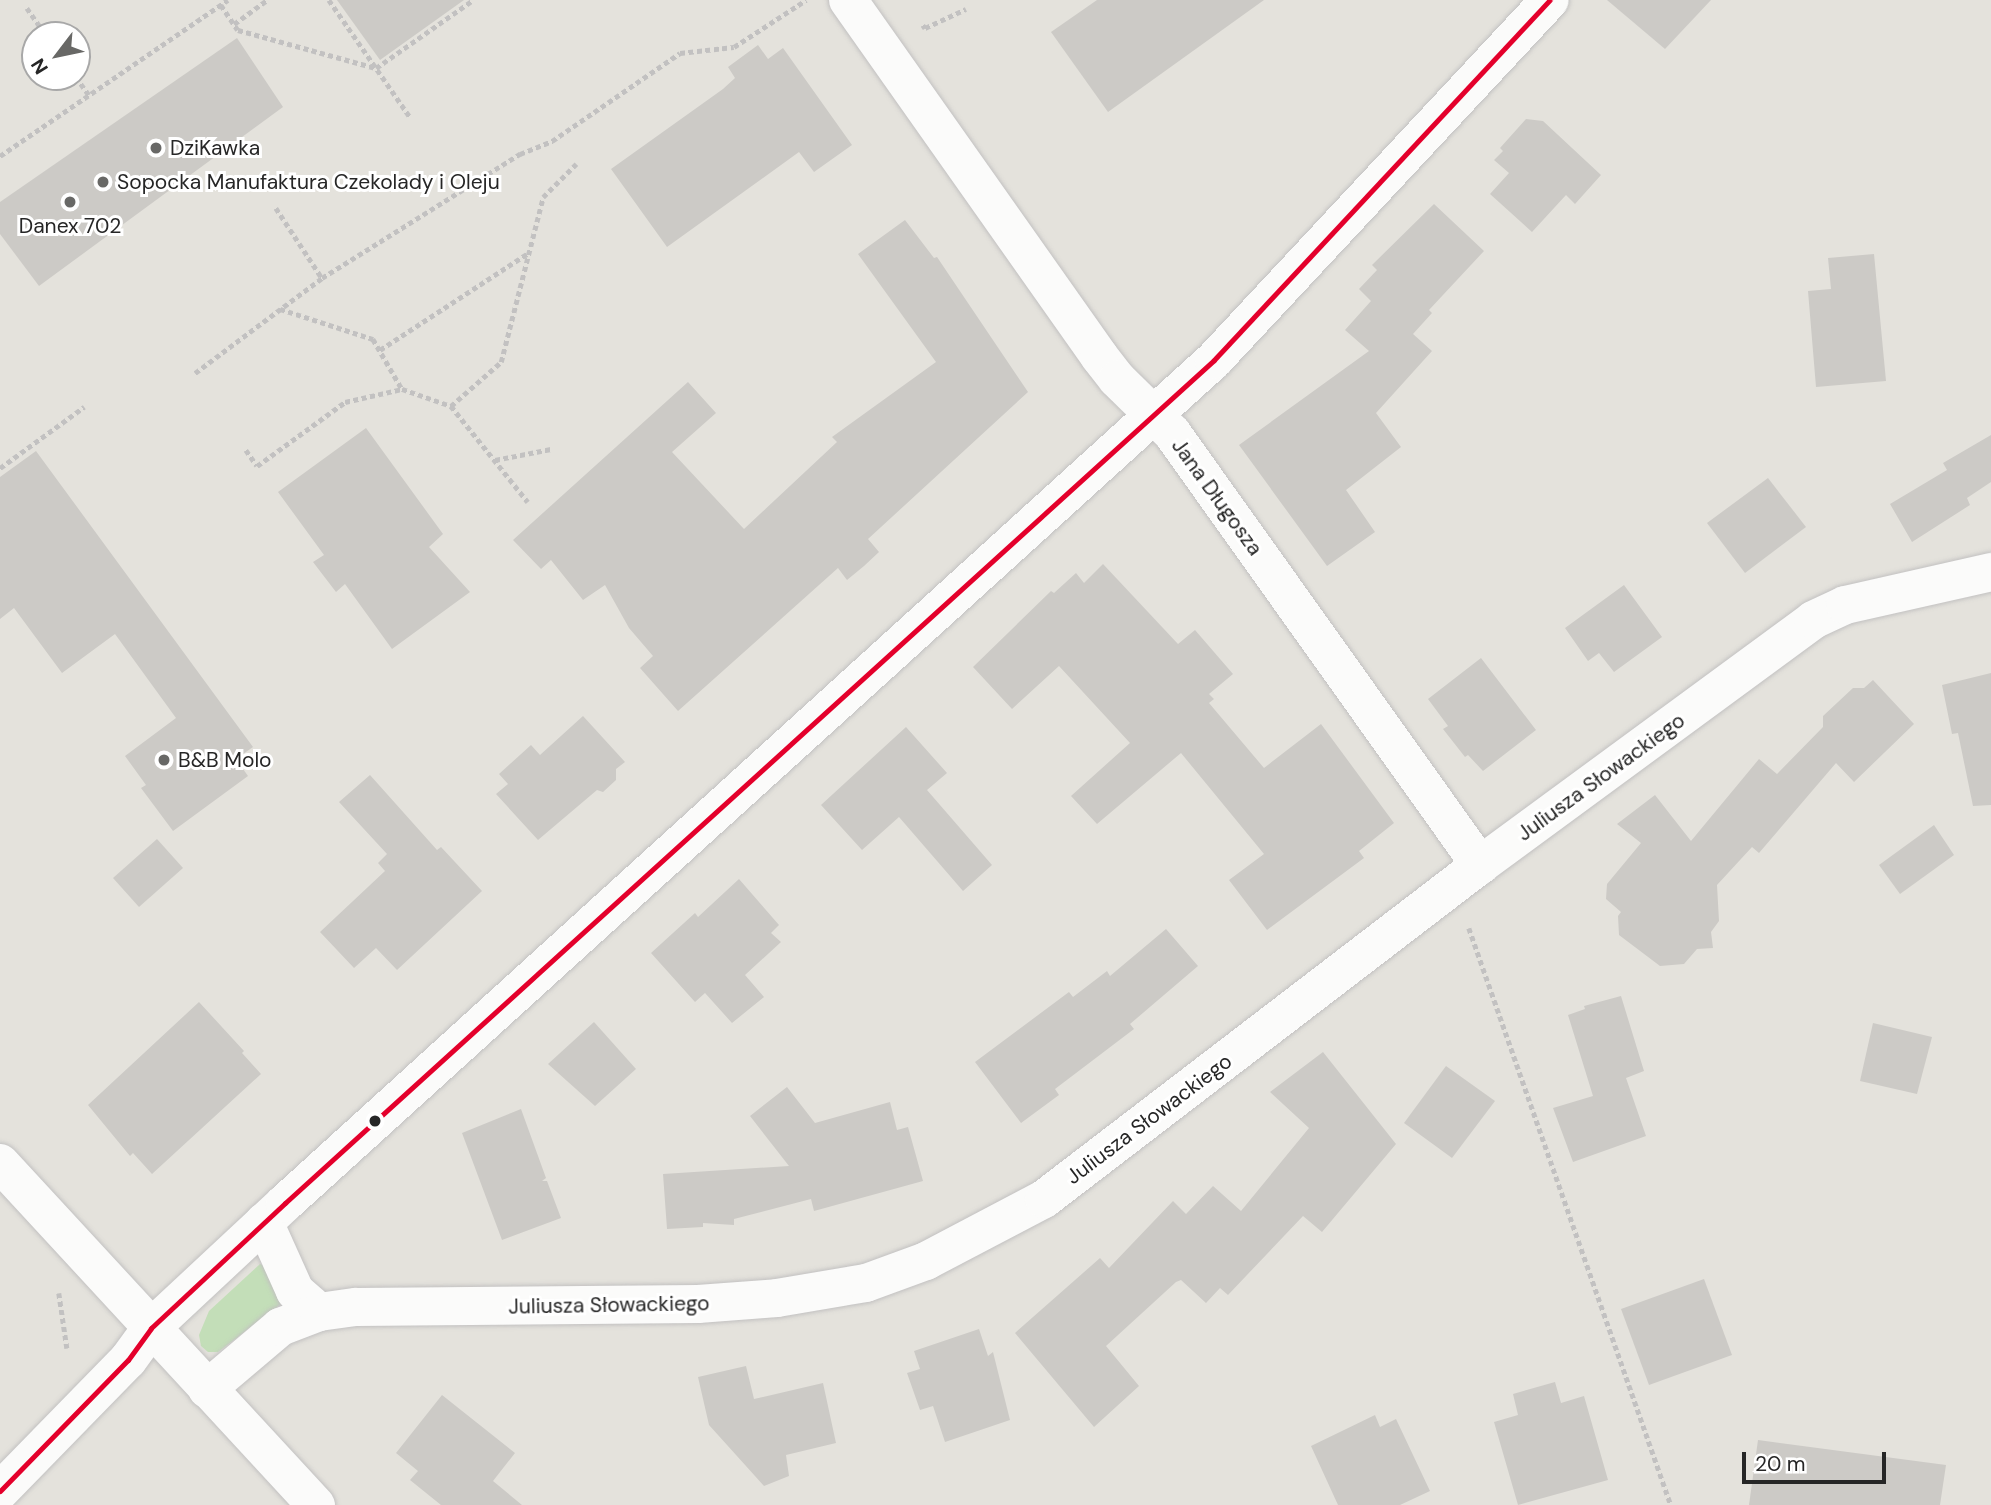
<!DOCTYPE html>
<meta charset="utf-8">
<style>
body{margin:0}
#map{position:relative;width:1991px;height:1505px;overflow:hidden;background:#e4e2dc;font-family:"DM Sans",sans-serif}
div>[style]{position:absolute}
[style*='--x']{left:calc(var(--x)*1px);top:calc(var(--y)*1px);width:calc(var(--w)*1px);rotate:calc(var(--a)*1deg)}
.green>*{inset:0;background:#c3deb8}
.building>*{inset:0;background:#cccac6}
.path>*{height:4.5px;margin-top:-2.25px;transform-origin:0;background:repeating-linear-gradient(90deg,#c2c1c1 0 5px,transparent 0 8.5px)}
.roads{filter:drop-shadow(0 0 2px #c2c1c1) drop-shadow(0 0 2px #c2c1c1)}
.minor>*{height:38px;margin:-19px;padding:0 19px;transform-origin:19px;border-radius:19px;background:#fbfbfa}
.bus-1>*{height:5px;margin:-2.5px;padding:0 2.5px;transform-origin:2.5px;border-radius:2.5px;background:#e4002b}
.dots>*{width:19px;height:19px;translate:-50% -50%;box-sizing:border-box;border:4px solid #fff;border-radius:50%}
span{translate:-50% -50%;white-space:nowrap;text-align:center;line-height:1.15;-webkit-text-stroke:6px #fff;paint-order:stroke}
.poi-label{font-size:21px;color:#262626}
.left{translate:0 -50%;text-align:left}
.street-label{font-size:21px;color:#262626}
.north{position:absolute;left:21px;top:21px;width:70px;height:70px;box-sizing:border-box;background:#fff;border:2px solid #a8a8a8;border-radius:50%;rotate:238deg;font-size:19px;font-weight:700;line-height:28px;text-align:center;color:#262626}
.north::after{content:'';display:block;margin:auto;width:24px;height:32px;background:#686866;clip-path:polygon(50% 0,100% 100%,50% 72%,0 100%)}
.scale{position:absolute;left:1742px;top:1452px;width:144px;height:32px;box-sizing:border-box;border:4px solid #262626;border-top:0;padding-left:9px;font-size:21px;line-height:24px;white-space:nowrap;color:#262626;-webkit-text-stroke:5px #fff;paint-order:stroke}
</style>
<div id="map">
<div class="green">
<div style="clip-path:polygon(260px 1264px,265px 1266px,282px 1303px,218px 1352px,208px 1352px,201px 1346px,199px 1335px,209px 1311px)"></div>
</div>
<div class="building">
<div style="clip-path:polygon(337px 0,464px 0,380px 60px)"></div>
<div style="clip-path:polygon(1097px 0,1264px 0,1108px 112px,1051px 32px)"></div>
<div style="clip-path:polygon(1607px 0,1711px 0,1665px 49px)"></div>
<div style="clip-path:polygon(237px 38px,283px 107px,39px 286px,0 234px,0 202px)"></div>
<div style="clip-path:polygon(758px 45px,768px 59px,783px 48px,852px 145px,814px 172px,799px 152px,667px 247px,611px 169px,723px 89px,735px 78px,728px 67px)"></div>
<div style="clip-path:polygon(1526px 119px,1543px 121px,1601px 175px,1575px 204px,1566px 195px,1532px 232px,1490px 194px,1509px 173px,1494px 160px,1503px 151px,1500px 148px)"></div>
<div style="clip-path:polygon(1434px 204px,1484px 251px,1429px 310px,1432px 313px,1413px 334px,1432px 351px,1376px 413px,1401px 447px,1346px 490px,1375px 532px,1327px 566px,1239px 445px,1369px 351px,1345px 330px,1371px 301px,1359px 289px,1377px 270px,1372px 265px)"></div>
<div style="clip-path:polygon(905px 220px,934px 258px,937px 257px,1028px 392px,868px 539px,879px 552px,864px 566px,847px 580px,838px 568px,678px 711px,640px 668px,653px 656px,629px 628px,605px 585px,583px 600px,551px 560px,541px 569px,513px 540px,688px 382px,716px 413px,672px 452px,744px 529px,837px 442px,832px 437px,936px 362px,858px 254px)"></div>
<div style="clip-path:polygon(1874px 254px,1886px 381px,1816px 387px,1808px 291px,1831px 289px,1828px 258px)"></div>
<div style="clip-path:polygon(366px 428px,443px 534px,429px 547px,470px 592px,392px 649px,345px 584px,336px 592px,313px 562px,324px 555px,278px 492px)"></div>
<div style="clip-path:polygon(1991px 435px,1991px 482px,1967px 498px,1970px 505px,1912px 542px,1890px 504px,1947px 470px,1943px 463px)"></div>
<div style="clip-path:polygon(36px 451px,253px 747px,236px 759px,248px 776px,173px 831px,141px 788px,146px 785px,125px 756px,176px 718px,115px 634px,62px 673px,14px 608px,0 619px,0 477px)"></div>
<div style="clip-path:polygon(1768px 478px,1806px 527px,1745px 573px,1707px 523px)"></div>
<div style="clip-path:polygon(1103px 564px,1178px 644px,1195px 630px,1233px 674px,1209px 694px,1214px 699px,1209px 703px,1264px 768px,1321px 724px,1394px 823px,1359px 851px,1364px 858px,1267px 930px,1229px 880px,1264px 854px,1181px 753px,1097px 824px,1071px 796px,1130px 743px,1059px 666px,1012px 709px,973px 667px,1051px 591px,1054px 593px,1076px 573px,1084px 583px)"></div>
<div style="clip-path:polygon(1624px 585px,1662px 637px,1614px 672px,1599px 653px,1588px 661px,1565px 628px)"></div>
<div style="clip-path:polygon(1481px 658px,1536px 730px,1483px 771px,1468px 755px,1465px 757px,1443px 729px,1448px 726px,1428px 699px)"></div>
<div style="clip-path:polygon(1991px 673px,1991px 805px,1973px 806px,1958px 733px,1952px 734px,1942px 685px)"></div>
<div style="clip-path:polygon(1873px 680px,1914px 724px,1854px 782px,1836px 763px,1759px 853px,1752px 847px,1717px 885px,1719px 921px,1711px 932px,1713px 948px,1697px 949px,1684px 964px,1660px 966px,1619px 935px,1618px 916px,1621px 912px,1606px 899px,1607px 884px,1641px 843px,1617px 824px,1655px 795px,1691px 841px,1759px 759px,1777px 774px,1823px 727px,1823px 716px,1853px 688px,1864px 688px)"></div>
<div style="clip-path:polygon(583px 716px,625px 762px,616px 769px,616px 780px,603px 792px,597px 790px,538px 840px,496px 794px,508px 784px,499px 774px,531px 745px,540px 755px)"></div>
<div style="clip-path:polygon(906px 727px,947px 773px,927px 790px,992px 865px,963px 891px,899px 817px,862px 850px,821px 805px)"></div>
<div style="clip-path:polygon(370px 775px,437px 850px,441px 847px,482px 891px,397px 970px,376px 948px,354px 968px,320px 932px,385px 871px,378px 863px,387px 854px,339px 802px)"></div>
<div style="clip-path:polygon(1934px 825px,1954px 855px,1900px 894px,1879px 865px)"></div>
<div style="clip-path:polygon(157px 839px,183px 868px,139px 907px,113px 878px)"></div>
<div style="clip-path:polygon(739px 879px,779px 925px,771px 933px,781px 942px,745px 975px,764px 997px,732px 1023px,705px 993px,695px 1002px,651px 953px,695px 913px,698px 917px)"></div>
<div style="clip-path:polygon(1166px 929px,1198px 966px,1130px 1024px,1134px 1029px,1055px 1089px,1059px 1095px,1021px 1123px,975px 1062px,1069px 992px,1073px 997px,1107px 971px,1110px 976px)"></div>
<div style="clip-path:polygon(1621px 996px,1644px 1071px,1626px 1078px,1646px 1136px,1573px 1162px,1553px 1108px,1593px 1096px,1568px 1015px,1585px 1009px,1584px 1006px)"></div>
<div style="clip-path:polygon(199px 1002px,244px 1051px,242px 1053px,261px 1074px,152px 1174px,133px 1153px,130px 1156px,88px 1105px)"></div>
<div style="clip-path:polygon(594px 1022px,636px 1069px,595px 1106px,548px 1064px)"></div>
<div style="clip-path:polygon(1873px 1023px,1932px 1037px,1917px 1094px,1860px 1081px)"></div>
<div style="clip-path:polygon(1323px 1052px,1396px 1144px,1322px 1232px,1303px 1216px,1228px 1295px,1220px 1288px,1206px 1303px,1181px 1280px,1176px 1282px,1106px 1346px,1139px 1386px,1094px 1427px,1015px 1333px,1100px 1258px,1109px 1268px,1173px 1201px,1186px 1214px,1213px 1186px,1241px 1211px,1309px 1128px,1270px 1092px)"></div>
<div style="clip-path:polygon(1446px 1066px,1495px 1101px,1452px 1158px,1404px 1123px)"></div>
<div style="clip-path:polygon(787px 1087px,815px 1123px,890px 1102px,897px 1130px,908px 1127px,923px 1181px,814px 1211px,811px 1199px,734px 1219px,734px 1225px,703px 1223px,703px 1227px,667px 1229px,663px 1174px,789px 1166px,750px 1116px)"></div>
<div style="clip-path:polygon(521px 1109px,546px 1178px,542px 1181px,547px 1181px,561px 1218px,502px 1240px,462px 1133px)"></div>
<div style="clip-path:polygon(1704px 1279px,1732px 1355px,1649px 1385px,1621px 1309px)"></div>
<div style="clip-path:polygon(979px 1329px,988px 1356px,993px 1352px,1010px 1420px,945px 1442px,933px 1406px,920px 1410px,907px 1373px,920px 1369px,914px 1351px)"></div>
<div style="clip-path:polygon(746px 1366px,754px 1399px,823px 1383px,836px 1443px,786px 1455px,789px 1476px,764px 1486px,709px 1425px,698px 1377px)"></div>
<div style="clip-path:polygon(1555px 1382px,1561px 1403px,1584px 1396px,1608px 1480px,1518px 1505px,1494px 1422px,1518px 1415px,1513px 1394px)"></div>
<div style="clip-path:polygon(442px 1395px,515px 1453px,493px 1481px,522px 1505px,441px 1505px,410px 1480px,418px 1471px,396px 1453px)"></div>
<div style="clip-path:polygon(1375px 1415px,1380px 1427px,1396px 1419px,1430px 1491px,1400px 1505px,1338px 1505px,1311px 1446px)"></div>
<div style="clip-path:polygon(1758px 1440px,1946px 1465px,1940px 1505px,1749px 1505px)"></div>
</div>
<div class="path">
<div style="--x:329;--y:0;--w:142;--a:55.3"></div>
<div style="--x:221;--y:5;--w:30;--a:56"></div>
<div style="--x:238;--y:30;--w:143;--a:15.4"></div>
<div style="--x:376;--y:68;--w:118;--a:-35"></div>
<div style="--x:27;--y:8;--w:33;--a:55"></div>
<div style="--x:234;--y:24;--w:41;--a:-36"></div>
<div style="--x:923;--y:25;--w:4;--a:56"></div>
<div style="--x:925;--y:28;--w:45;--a:-24.9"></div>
<div style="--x:76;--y:77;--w:22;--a:54"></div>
<div style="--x:0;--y:156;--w:276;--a:-34.4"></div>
<div style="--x:276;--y:208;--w:84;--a:56.7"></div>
<div style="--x:280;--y:309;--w:98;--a:17.9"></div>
<div style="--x:373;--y:339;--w:58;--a:59.9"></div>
<div style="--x:380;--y:350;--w:177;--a:-33.2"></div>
<div style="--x:195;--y:373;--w:159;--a:-36.8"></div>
<div style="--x:322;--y:278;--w:234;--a:-32.1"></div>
<div style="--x:520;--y:154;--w:35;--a:-22"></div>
<div style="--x:552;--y:141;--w:155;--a:-34.5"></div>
<div style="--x:680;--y:53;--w:54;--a:-6.3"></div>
<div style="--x:734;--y:47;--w:86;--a:-33.1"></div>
<div style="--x:451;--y:406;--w:67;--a:-41.3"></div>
<div style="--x:501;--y:362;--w:170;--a:-75.7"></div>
<div style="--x:543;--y:197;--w:47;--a:-45"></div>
<div style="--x:246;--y:450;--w:19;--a:55"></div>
<div style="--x:257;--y:466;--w:109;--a:-36"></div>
<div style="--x:345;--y:402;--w:58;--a:-12.8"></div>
<div style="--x:402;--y:389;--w:52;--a:19.1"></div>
<div style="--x:451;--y:406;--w:123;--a:51.3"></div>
<div style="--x:495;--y:460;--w:57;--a:-11.1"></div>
<div style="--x:0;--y:468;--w:104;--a:-36"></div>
<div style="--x:1469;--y:928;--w:611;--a:70.71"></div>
<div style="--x:59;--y:1293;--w:56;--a:81.7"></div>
</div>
<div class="roads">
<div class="minor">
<div style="--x:848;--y:0;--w:436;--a:54.8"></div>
<div style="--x:1099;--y:356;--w:29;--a:52"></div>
<div style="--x:1117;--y:379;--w:77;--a:44.5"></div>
<div style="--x:1172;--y:433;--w:531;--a:54.51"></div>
<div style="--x:0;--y:1163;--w:466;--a:47.3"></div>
<div style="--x:264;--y:1222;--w:76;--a:65.8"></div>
<div style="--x:295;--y:1291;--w:32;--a:41"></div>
<div style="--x:207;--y:1389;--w:96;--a:-40.3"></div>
<div style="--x:280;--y:1327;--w:42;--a:-21"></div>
<div style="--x:319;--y:1312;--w:37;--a:-8"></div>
<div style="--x:356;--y:1307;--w:342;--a:-0.5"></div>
<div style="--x:698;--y:1304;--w:79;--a:-4.3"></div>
<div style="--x:777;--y:1298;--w:90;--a:-9.6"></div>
<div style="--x:866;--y:1283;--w:64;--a:-20.1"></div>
<div style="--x:926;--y:1261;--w:133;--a:-27.7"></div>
<div style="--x:1044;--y:1199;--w:549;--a:-37.45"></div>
<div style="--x:1480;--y:865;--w:413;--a:-36.3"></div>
<div style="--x:1813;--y:620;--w:35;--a:-25"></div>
<div style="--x:1845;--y:605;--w:150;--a:-12.7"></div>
<div style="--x:0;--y:1491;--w:183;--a:-45.7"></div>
<div style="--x:128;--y:1360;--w:39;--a:-54"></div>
<div style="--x:151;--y:1328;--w:183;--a:-43"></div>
<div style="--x:285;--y:1203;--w:1254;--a:-42.22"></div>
<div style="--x:1214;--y:360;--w:492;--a:-47"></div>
</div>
</div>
<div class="bus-1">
<div style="--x:0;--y:1491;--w:183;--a:-45.7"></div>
<div style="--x:128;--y:1360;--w:39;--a:-54"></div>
<div style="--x:151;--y:1328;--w:183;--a:-43"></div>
<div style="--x:285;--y:1203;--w:1254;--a:-42.22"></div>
<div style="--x:1214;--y:360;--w:492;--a:-47"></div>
</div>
<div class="dots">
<div style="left:156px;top:148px;background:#686866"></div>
<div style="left:103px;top:182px;background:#686866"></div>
<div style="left:70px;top:202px;background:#686866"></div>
<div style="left:164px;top:760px;background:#686866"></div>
<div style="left:375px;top:1121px;background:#262626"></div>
</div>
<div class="poi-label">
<span class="left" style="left:170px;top:148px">DziKawka</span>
<span class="left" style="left:117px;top:182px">Sopocka Manufaktura Czekolady i Oleju</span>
<span style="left:70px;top:226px">Danex 702</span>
<span class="left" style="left:178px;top:760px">B&amp;B Molo</span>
</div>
<div class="street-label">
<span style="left:1217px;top:497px;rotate:54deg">Jana Długosza</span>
<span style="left:1601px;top:777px;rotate:-36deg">Juliusza Słowackiego</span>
<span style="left:1149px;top:1119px;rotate:-37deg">Juliusza Słowackiego</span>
<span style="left:609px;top:1305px;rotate:-1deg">Juliusza Słowackiego</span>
</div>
<div class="north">N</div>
<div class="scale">20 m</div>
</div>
